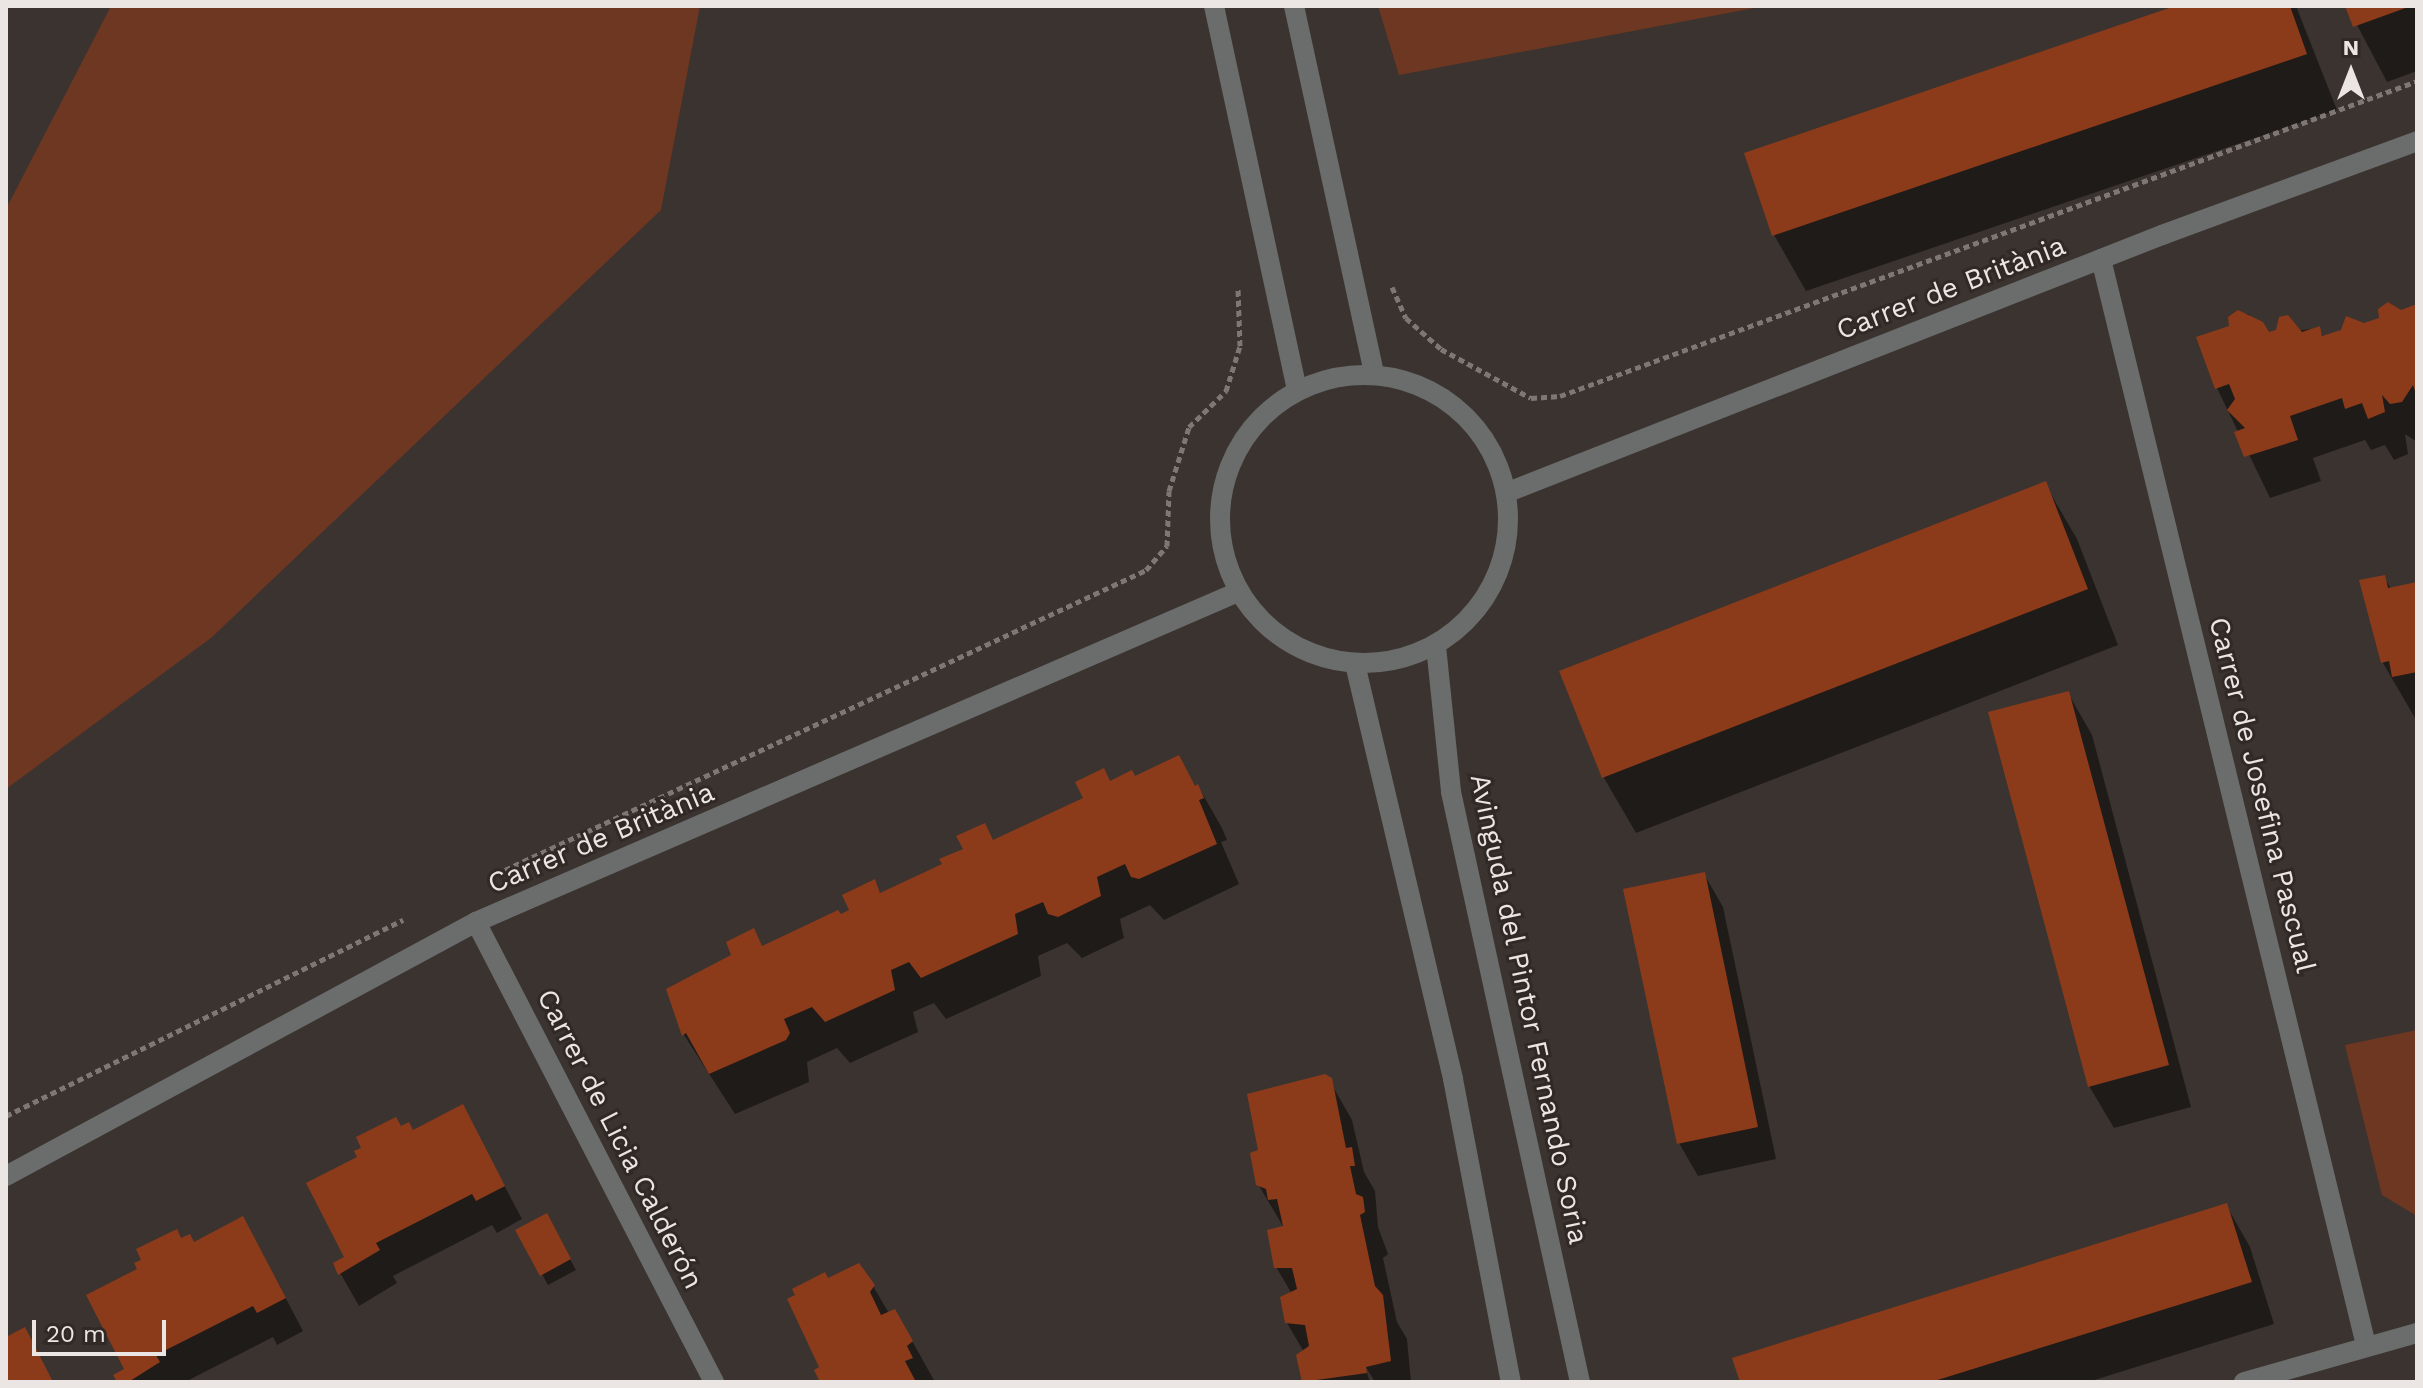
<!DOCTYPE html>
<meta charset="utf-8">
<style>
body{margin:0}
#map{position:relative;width:2423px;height:1388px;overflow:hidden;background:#3b3330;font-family:"Work Sans",sans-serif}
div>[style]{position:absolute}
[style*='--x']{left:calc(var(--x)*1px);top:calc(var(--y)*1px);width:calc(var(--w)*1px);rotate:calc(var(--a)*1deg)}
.green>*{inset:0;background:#6e3722}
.shadow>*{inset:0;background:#0007}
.building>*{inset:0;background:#8c3b1a}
.path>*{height:5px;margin-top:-2.5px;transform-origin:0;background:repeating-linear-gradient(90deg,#7e7774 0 6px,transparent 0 10px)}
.minor>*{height:20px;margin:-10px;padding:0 10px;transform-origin:10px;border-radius:10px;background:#6a6d6b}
.minor>.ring{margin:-10px;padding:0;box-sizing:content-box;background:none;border:20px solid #6a6d6b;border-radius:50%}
span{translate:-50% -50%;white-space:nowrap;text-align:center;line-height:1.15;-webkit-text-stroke:6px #312926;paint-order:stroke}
.street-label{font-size:28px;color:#ebe6e4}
.frame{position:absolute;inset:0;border:8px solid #ebe6e4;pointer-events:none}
.north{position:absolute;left:2311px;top:32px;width:80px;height:80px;-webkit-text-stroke:6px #312926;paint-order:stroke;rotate:0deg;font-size:22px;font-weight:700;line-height:32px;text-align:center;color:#ebe6e4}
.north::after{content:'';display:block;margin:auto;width:28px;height:36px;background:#ebe6e4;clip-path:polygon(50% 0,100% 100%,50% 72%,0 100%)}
.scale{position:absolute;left:32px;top:1320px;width:134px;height:36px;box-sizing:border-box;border:4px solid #ebe6e4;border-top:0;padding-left:10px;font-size:24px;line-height:28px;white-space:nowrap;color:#ebe6e4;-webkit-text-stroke:6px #312926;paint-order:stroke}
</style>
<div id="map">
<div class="green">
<div style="clip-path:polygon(111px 6px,700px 6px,661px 210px,211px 638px,6px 789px,6px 209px)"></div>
<div style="clip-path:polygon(1378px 6px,1765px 6px,1399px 75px)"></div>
<div style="clip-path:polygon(2417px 1030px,2417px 1216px,2382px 1195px,2345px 1045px)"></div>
</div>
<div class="shadow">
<div style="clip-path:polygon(2181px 6px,2296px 6px,2337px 110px,1806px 291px,1774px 235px,1746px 154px)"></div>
<div style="clip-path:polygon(2347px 6px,2417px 6px,2417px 71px,2387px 82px)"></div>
<div style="clip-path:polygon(2417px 306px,2417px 442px,2405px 434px,2408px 454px,2394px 460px,2385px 445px,2371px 450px,2365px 440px,2313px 458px,2321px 481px,2270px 498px,2217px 388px,2234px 315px,2248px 314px,2269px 334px,2319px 328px,2324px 338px)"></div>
<div style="clip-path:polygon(2045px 484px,2077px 539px,2118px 645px,1636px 833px,1604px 778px,1562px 672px)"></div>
<div style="clip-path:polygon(2384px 577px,2391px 589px,2417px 584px,2415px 718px,2383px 663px,2362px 582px)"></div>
<div style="clip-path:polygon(2068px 693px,2092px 735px,2191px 1107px,2114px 1128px,2089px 1086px)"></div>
<div style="clip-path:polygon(1135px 779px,1198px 786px,1222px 828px,1227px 840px,1221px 842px,1239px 884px,1164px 920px,1150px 905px,1120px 919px,1124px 938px,1082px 958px,1067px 943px,1038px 956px,1041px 976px,946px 1019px,934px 1003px,913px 1012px,918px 1032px,850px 1063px,837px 1048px,807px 1062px,809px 1082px,735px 1114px,684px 1035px,668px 990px,734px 956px,753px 931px,763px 948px,851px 911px,874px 882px,881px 894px,1085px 799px,1110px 782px)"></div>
<div style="clip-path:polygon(1704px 874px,1723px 907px,1776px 1159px,1698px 1176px,1679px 1143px)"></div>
<div style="clip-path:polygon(1328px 1078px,1352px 1120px,1364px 1172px,1375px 1191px,1378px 1227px,1388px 1254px,1383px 1258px,1397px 1322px,1407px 1339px,1411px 1382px,1375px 1382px,1364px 1364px,1370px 1382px,1304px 1382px,1298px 1356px,1304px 1352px,1287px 1323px,1292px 1294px,1276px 1267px,1284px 1228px,1258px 1184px,1260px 1151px)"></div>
<div style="clip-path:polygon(463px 1107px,522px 1219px,497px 1233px,492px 1225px,393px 1276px,397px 1283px,359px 1306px,335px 1264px,347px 1258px,359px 1158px,401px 1129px,413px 1132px)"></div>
<div style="clip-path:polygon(2226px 1205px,2250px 1247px,2274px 1324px,2088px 1382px,1742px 1382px)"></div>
<div style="clip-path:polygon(546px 1216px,576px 1270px,548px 1285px,518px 1231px)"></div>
<div style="clip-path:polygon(181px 1241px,261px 1251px,303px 1331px,277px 1345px,273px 1337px,185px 1382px,119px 1382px,116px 1376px,127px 1370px,140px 1270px)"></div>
<div style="clip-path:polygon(828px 1281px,873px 1286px,890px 1315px,897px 1314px,935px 1382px,822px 1382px,822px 1368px,789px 1303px)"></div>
</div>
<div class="building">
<div style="clip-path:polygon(2175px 6px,2290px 6px,2307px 54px,1772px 236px,1744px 153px)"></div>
<div style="clip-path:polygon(2345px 6px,2411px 6px,2353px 27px)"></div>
<div style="clip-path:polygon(2388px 302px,2401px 310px,2417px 304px,2417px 397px,2413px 385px,2402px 402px,2390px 404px,2382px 395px,2385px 412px,2368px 419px,2362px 403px,2345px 409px,2342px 398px,2290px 416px,2298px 440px,2244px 457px,2234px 432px,2245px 428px,2227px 410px,2235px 399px,2229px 384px,2215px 389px,2196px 337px,2229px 326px,2228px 317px,2238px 310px,2263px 322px,2269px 332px,2276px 330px,2279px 317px,2288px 315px,2302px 332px,2320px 326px,2322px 336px,2341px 330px,2346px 316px,2364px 323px,2379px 318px,2378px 309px)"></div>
<div style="clip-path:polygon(2046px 481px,2088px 589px,1602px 778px,1559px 671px)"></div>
<div style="clip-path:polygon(2385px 575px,2388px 588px,2417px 582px,2417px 672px,2392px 677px,2389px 661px,2381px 663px,2359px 580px)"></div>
<div style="clip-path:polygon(2069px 691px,2169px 1065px,2088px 1087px,1988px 712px)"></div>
<div style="clip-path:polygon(1179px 755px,1195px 786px,1198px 784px,1204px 798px,1199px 800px,1217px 844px,1139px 879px,1131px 877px,1125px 864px,1097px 877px,1101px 896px,1058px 917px,1048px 914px,1043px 902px,1015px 914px,1018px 934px,921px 978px,909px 962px,891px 970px,895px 990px,825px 1022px,812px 1007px,784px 1019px,790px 1033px,786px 1040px,709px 1074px,686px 1033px,682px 1036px,666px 989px,731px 955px,726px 942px,754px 928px,762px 946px,838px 910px,841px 914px,849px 910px,842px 895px,875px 879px,880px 893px,942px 864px,939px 859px,963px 849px,956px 836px,985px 823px,993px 840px,1083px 798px,1075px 782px,1104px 768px,1110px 781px,1132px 770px,1135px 776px)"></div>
<div style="clip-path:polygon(1705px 872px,1758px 1127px,1677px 1144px,1623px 889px)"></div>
<div style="clip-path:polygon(1325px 1074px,1332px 1078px,1346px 1148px,1352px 1147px,1355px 1166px,1350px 1166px,1356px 1194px,1363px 1197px,1365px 1212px,1360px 1215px,1375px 1286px,1383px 1295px,1391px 1361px,1366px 1367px,1367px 1373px,1302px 1382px,1296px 1355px,1309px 1346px,1305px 1325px,1285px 1323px,1280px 1297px,1297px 1289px,1292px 1268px,1274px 1268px,1267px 1230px,1283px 1226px,1277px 1199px,1268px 1200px,1266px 1189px,1256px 1185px,1250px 1153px,1258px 1150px,1247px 1094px)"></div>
<div style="clip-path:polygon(463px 1104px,505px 1186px,476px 1201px,472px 1194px,376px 1243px,380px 1250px,338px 1275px,333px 1263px,344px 1257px,306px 1183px,357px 1157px,354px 1151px,361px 1148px,356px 1137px,396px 1117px,401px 1126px,409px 1122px,413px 1130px)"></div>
<div style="clip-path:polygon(2227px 1203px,2252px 1282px,1931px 1382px,1740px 1382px,1732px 1358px)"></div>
<div style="clip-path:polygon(547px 1213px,571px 1259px,540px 1276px,515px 1230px)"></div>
<div style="clip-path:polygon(243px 1216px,286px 1298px,257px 1313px,253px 1306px,156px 1355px,160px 1362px,130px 1381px,117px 1382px,113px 1375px,124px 1369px,86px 1295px,137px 1269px,134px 1263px,141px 1260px,136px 1249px,177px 1229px,181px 1238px,190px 1234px,194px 1242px)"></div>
<div style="clip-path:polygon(859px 1263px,875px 1285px,870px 1292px,881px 1315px,895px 1309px,913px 1341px,907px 1346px,913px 1358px,905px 1361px,916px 1382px,820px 1382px,814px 1370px,819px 1367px,787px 1299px,795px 1295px,792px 1289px,825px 1272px,828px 1278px)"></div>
<div style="clip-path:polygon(25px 1327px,53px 1382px,6px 1382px,6px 1337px)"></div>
</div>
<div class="path">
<div style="--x:1392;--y:287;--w:34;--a:66"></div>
<div style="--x:1406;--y:318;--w:47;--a:41.5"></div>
<div style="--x:1441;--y:349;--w:102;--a:28.6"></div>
<div style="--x:1531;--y:398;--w:29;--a:-4"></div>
<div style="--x:1560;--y:396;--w:913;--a:-20.18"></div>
<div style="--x:505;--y:870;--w:708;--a:-25.08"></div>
<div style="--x:1146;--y:570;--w:32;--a:-49"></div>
<div style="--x:1167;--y:546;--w:55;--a:-87.9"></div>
<div style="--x:1169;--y:491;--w:67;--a:-72.6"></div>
<div style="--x:1189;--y:427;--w:52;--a:-44.2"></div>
<div style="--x:1226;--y:391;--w:47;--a:-72.7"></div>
<div style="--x:1240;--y:346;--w:58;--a:-92"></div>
<div style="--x:6;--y:1116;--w:443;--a:-26.3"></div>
</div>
<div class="minor">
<div style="--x:1214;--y:6;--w:394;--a:77.8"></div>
<div style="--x:1294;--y:6;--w:377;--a:77.7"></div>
<div style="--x:2101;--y:259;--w:1118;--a:76.29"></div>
<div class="ring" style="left:1220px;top:375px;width:268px;height:268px"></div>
<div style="--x:1508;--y:492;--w:703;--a:-21.45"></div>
<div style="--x:2162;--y:235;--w:272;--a:-20.2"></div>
<div style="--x:1436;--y:646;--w:147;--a:84.1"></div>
<div style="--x:1451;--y:792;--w:604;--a:77.67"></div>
<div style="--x:1355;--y:664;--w:426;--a:76.7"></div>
<div style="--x:1453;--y:1079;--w:309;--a:79.2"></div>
<div style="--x:476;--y:922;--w:518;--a:62.64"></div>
<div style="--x:6;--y:1176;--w:534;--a:-28.39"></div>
<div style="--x:476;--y:922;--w:830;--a:-23.42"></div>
<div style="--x:2244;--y:1382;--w:180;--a:-15.8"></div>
</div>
<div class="street-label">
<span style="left:1951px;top:288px;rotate:-21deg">Carrer de Britània</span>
<span style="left:2262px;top:795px;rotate:76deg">Carrer de Josefina Pascual</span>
<span style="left:601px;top:838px;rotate:-23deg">Carrer de Britània</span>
<span style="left:1529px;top:1009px;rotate:78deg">Avinguda del Pintor Fernando Soria</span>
<span style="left:620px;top:1139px;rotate:63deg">Carrer de Licia Calderón</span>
</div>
<div class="frame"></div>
<div class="north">N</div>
<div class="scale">20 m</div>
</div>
